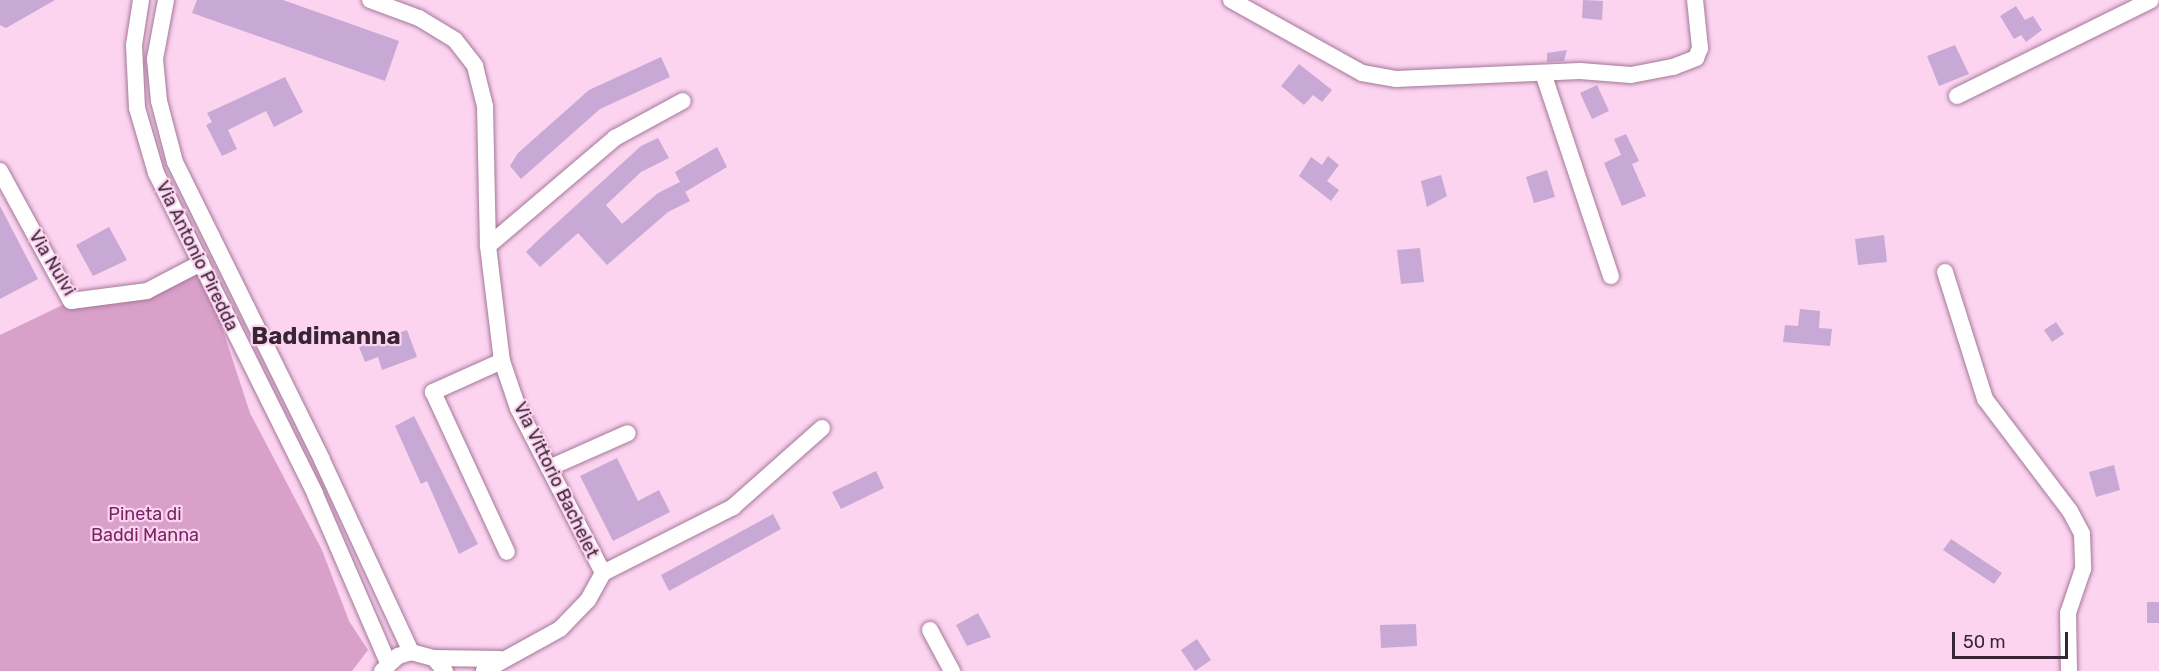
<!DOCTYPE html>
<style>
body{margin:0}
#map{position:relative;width:2159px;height:671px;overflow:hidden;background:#fcd4f0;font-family:Rubik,sans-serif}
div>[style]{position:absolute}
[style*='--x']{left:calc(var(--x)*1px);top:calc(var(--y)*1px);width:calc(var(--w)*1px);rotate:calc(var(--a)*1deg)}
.green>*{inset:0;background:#d9a1ca}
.building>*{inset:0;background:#c8a8d4}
.roads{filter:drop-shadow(0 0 2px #a47898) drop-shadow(0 0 2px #a47898)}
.minor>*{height:16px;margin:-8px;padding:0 8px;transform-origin:8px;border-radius:8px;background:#fff}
span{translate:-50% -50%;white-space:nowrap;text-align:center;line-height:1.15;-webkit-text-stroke:4.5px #fcd4f0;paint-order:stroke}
.street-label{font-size:18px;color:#392634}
.park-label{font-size:18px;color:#772567}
.district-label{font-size:24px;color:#392634;font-weight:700}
.scale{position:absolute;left:1952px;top:632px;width:116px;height:27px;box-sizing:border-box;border:3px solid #392634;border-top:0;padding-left:8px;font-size:18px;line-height:21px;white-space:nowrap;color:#392634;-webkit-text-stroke:4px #fcd4f0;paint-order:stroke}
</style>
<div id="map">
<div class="green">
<div style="clip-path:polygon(201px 263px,250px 413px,322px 550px,349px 621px,368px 650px,352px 671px,0 671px,0 335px,71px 301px,125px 295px)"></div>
</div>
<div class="building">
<div style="clip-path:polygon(0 0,55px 0,6px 28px,0 25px)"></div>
<div style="clip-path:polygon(197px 0,283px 0,399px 41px,385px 81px,192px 13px)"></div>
<div style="clip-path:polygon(1583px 0,1603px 1px,1602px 20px,1582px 18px)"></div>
<div style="clip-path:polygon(2016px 6px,2025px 20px,2033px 16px,2042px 30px,2026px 42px,2021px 35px,2014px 39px,2000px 16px)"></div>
<div style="clip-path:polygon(1955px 45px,1969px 74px,1939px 86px,1927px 56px)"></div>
<div style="clip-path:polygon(1567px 50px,1564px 61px,1547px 62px,1547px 53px)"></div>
<div style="clip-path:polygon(661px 57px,670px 77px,600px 109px,521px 179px,510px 166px,518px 153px,589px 90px)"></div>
<div style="clip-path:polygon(1299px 64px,1332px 90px,1322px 102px,1313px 95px,1304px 105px,1281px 86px)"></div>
<div style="clip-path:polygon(285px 77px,303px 112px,274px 127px,266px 111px,228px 130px,237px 149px,222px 156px,206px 125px,212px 122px,207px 113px)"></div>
<div style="clip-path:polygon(1597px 85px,1609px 111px,1592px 119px,1580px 93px)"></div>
<div style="clip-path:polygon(1626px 134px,1639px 161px,1632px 164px,1646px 196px,1622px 206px,1604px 163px,1621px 155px,1614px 139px)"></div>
<div style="clip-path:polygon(658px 138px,669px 158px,641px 172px,606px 205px,622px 224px,658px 193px,680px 182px,690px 201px,668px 212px,607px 265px,578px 233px,540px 267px,526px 252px,537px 241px,641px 146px)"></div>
<div style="clip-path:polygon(717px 147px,727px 167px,685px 192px,675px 172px)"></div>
<div style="clip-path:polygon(1328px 156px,1339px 165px,1327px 181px,1339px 190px,1331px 201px,1299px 176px,1311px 157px,1322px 165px)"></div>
<div style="clip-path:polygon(1547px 170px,1555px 197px,1534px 203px,1526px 177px)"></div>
<div style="clip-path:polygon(1441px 175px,1447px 196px,1427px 207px,1421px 181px)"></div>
<div style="clip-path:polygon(0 206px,38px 279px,0 299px)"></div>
<div style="clip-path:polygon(109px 227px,127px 260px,93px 276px,76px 245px)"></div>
<div style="clip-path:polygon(1884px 235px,1887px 262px,1858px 265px,1855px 239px)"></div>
<div style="clip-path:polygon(1420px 248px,1424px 282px,1401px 284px,1397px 250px)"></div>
<div style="clip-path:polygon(1800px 309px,1820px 311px,1819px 328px,1832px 329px,1830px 346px,1783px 342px,1785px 325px,1798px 326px)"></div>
<div style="clip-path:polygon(2056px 322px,2064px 334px,2052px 342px,2044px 330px)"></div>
<div style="clip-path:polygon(407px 330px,417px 357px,382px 370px,378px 357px,365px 362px,359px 347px)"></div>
<div style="clip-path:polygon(414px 416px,478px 544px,459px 554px,427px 481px,421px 484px,395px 426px)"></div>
<div style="clip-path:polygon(617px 458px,638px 501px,659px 490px,670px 512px,613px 541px,580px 476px)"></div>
<div style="clip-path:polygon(2114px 465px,2120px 490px,2096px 497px,2089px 472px)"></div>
<div style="clip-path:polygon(876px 471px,884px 488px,841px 509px,832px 492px)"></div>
<div style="clip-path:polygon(773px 514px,781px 529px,669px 591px,661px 575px)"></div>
<div style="clip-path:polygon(1951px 539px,2002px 573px,1994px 584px,1943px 550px)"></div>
<div style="clip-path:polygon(2147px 602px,2159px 602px,2159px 623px,2147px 623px)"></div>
<div style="clip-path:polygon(978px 613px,991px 637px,967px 646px,956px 625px)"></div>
<div style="clip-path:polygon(1416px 624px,1417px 646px,1381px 648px,1380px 625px)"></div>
<div style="clip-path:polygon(1197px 639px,1211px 660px,1195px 671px,1181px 650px)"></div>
</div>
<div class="roads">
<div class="minor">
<div style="--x:141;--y:0;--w:46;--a:98.8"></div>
<div style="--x:134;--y:45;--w:63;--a:87.3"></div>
<div style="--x:137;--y:108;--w:68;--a:73.7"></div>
<div style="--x:156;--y:173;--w:358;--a:63.6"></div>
<div style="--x:315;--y:494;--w:184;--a:66.6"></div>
<div style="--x:166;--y:0;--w:60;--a:100.6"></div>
<div style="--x:155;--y:59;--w:42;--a:84.6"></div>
<div style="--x:159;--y:101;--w:63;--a:75.3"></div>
<div style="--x:175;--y:162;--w:332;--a:63.7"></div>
<div style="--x:322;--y:460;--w:212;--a:65.1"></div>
<div style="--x:370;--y:0;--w:52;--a:20.2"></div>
<div style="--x:419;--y:18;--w:42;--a:31.4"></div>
<div style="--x:455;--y:40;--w:33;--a:52"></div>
<div style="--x:475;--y:66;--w:41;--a:76"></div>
<div style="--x:485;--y:106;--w:140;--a:88.8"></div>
<div style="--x:488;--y:246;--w:116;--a:83.1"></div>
<div style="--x:502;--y:361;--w:50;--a:71.2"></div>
<div style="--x:518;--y:408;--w:186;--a:62.7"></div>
<div style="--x:603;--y:573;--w:31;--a:119"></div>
<div style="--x:588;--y:600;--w:40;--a:134"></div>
<div style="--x:560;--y:629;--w:87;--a:151.1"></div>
<div style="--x:1231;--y:0;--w:150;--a:29.1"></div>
<div style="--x:1362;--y:73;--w:35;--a:10"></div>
<div style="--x:1396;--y:79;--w:184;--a:-2.5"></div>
<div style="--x:1580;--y:71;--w:51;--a:4.5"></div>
<div style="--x:1631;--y:75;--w:43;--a:-10.8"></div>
<div style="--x:1673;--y:67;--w:25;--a:-21"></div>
<div style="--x:1696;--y:58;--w:11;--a:-68"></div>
<div style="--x:1700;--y:48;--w:48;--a:-95.9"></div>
<div style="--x:1544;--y:76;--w:211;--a:71.5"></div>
<div style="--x:1957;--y:96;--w:216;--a:-26.3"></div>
<div style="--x:0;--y:171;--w:148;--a:61.4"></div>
<div style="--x:71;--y:301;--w:77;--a:-7.5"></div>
<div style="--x:147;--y:291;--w:61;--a:-27.4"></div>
<div style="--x:488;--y:246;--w:167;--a:-40.4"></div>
<div style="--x:615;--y:138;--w:77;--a:-28.6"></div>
<div style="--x:1945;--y:272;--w:133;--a:72.5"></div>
<div style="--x:1985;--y:399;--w:141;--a:52.8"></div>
<div style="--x:2070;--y:511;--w:26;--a:62"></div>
<div style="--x:2082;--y:534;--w:35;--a:88"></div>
<div style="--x:2083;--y:569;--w:46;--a:108.8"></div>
<div style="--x:2068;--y:613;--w:58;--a:89"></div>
<div style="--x:502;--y:361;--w:76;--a:155.8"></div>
<div style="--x:433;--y:392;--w:176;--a:65.2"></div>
<div style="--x:549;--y:468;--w:86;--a:-23.9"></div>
<div style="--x:603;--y:573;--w:146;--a:-26.9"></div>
<div style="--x:733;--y:507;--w:119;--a:-41.6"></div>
<div style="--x:930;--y:630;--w:47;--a:61.8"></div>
<div style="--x:434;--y:658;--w:66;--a:0.9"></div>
<div style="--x:382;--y:671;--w:22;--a:-43"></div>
<div style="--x:398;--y:656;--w:14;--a:-17"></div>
<div style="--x:411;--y:652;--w:24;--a:15"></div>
<div style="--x:434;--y:658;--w:17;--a:50"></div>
</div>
</div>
<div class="street-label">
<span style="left:197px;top:256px;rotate:64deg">Via Antonio Piredda</span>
<span style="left:52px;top:263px;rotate:59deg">Via Nulvi</span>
<span style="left:556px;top:480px;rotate:64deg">Via Vittorio Bachelet</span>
</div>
<div class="park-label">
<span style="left:145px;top:525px">Pineta di<br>Baddi Manna</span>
</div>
<div class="district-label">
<span style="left:326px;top:337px">Baddimanna</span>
</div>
<div class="scale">50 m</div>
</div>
